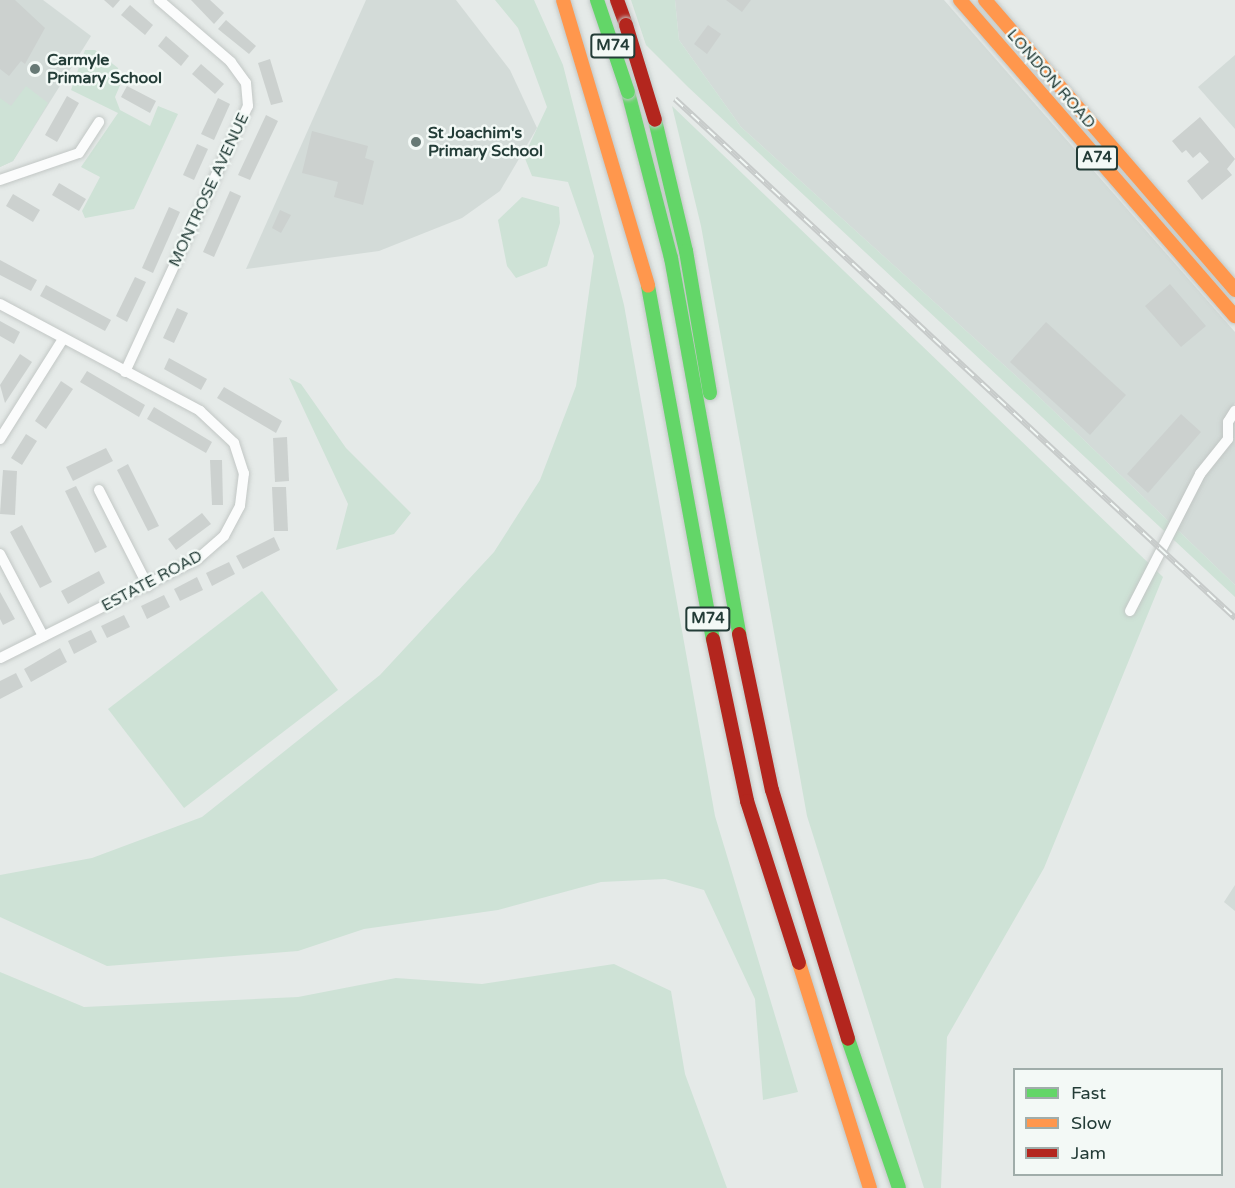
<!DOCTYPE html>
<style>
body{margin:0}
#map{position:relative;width:1235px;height:1188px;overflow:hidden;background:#e5eae8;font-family:"Varela Round",sans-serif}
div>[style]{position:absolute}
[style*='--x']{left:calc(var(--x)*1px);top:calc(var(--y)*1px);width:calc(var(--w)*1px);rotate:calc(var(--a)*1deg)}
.built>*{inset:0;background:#d3dbd8}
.green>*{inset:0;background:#cee2d6}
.building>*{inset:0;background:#ccd1cf}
.roads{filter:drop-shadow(0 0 2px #c2c7c5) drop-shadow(0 0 2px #c2c7c5)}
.street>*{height:10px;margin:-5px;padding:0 5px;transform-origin:5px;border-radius:5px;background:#fbfcfc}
.fast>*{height:14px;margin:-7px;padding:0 7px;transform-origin:7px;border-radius:7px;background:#63d668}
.slow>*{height:14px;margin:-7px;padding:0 7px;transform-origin:7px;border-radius:7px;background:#ff974d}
.jam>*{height:14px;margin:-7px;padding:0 7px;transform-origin:7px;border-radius:7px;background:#b3261e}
.rail>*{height:6px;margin-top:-3px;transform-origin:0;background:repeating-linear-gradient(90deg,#f3f9f6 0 11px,#c7cbca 0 22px);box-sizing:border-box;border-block:2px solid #c7cbca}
.bridges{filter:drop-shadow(0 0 2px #c1c9c7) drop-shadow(0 0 2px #c1c9c7)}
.fast-bridge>*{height:14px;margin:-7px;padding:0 7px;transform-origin:7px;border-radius:7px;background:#63d668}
.jam-bridge>*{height:14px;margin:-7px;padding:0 7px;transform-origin:7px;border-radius:7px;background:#b3261e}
.dots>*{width:16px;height:16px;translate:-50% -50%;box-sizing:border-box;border:3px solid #f3f9f6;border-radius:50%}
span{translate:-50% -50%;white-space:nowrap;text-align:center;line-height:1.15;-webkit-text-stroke:5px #f3f9f6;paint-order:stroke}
.shield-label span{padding:2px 4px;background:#f3f9f6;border:2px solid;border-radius:4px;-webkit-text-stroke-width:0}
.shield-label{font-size:15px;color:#233c37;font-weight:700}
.poi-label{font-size:16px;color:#233c37;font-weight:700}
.left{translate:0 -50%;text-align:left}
.street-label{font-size:16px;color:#233c37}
.legend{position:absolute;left:1013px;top:1068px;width:210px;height:108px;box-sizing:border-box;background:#f3f9f6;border:2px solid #a0adaa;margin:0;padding:8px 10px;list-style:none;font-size:18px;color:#233c37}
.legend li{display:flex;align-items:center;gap:12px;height:30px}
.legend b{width:30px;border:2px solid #a0adaa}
</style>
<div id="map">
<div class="built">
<div style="clip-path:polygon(0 0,43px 0,91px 36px,13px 161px,0 167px)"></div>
<div style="clip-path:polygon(366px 0,456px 0,510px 70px,537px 128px,500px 191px,462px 218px,379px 251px,246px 269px)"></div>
<div style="clip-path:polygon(675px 0,944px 0,1235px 332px,1235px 403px,1229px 411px,1235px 417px,1235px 585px,1037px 395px,741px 127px,679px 40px)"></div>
<div style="clip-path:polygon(1235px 55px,1235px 129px,1198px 87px)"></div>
<div style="clip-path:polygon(1235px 885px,1235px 911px,1224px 902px)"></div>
</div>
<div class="green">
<div style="clip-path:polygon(495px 0,534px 0,563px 65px,624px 305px,715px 816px,798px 1092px,763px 1100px,755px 999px,704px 890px,665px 879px,601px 882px,498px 910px,364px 929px,298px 951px,107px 966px,0 917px,0 875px,92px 858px,202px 817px,380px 675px,494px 552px,540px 480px,576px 386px,594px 256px,568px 182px,532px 176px,524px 156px,547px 107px,518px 28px)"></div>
<div style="clip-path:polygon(631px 0,675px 0,679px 40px,741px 127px,1037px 395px,1235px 585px,1235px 597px,688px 87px,646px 45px)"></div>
<div style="clip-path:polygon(85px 50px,95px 50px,118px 68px,121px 83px,115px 97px,120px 110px,150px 126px,158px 106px,178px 114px,134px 209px,85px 218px,82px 211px,100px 177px,81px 167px,118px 113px,71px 90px)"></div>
<div style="clip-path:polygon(26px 86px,48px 103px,13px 161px,0 167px,0 98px,11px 106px)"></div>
<div style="clip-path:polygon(672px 106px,1163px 577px,1044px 868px,947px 1037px,941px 1188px,924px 1188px,807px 816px,701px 226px)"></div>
<div style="clip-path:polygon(522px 197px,559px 207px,560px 223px,547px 266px,516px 278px,507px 266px,498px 220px)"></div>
<div style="clip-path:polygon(289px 378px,301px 384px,346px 448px,411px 513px,394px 534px,336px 550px,348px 504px)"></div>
<div style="clip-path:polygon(262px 591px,338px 690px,184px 808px,108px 709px)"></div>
<div style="clip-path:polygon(614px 964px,671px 991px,685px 1074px,727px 1188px,0 1188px,0 972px,84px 1007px,298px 997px,396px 978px,482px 984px)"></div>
</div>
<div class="building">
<div style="clip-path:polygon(0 0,15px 0,45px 28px,25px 64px,21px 61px,9px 76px,0 69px)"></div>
<div style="clip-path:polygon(104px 0,120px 0,113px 8px)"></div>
<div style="clip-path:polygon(191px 0,210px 0,224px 13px,214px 24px)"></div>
<div style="clip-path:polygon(726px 0,751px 0,742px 12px)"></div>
<div style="clip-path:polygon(130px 5px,153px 25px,145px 35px,121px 15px)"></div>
<div style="clip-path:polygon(226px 20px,256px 46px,249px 54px,218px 29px)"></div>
<div style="clip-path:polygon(708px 25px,721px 34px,707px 54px,694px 44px)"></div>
<div style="clip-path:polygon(166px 36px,189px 56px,181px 66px,158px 46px)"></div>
<div style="clip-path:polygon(270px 59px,283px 102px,271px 105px,258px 63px)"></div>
<div style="clip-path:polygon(201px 64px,224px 84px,215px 94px,192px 74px)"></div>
<div style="clip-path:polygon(127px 86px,156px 101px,150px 113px,121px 97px)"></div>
<div style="clip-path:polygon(67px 96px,79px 103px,57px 142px,45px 135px)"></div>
<div style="clip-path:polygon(218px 98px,230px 104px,214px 140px,201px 134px)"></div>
<div style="clip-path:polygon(266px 115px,278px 121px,250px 180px,238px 175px)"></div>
<div style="clip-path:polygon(1200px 117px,1235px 159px,1227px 169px,1232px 175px,1202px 200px,1187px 181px,1209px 162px,1200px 152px,1193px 158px,1186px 150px,1182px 153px,1172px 141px)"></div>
<div style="clip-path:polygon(312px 131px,368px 146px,365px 158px,374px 161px,363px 205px,334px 197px,338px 182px,302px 173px)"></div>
<div style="clip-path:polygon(197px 144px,208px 149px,194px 180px,183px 175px)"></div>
<div style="clip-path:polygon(59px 183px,86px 199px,79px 211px,52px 195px)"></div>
<div style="clip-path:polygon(230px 191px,241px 196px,214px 257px,203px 252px)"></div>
<div style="clip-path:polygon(13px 194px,40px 210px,33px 222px,6px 206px)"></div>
<div style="clip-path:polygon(169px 207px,180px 212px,153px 273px,142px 268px)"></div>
<div style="clip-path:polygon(280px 210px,291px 215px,281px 233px,272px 228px)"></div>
<div style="clip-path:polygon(0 260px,37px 280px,31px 291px,0 275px)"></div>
<div style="clip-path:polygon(135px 277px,146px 282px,127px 322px,116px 316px)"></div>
<div style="clip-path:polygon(1170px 284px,1206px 326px,1181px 347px,1145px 306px)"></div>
<div style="clip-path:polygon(46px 285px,111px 320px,105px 331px,40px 296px)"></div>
<div style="clip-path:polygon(177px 308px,188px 313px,174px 343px,163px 338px)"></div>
<div style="clip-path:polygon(0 321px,20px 332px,14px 344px,0 336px)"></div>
<div style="clip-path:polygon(1046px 322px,1126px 395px,1090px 435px,1010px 362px)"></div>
<div style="clip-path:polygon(20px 354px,32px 362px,5px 403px,0 385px)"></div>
<div style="clip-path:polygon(169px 358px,207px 379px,201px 390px,164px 369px)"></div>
<div style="clip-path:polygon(87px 371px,145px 405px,139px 417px,80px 382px)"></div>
<div style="clip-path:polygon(61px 381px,73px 389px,46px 429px,35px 421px)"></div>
<div style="clip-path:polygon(224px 387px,282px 421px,276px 433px,217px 398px)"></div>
<div style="clip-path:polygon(154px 407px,212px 442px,206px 453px,147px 419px)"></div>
<div style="clip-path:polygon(1181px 414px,1201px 432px,1148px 493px,1127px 474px)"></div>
<div style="clip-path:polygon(26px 434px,37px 441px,22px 465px,11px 458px)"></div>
<div style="clip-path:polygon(287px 437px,289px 481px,275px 482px,273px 438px)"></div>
<div style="clip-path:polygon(106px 448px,113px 461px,73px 481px,66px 467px)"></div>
<div style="clip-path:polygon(210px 460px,222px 460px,223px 505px,212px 505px)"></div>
<div style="clip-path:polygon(128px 464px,159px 526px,148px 531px,117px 470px)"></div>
<div style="clip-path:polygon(3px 470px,17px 471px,15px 515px,0 514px)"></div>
<div style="clip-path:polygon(76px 486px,107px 547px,95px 553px,65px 491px)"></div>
<div style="clip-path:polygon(272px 487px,286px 487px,288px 531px,274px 531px)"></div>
<div style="clip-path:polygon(202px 513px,211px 524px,176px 550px,168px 539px)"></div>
<div style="clip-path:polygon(22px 525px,52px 582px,40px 588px,10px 532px)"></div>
<div style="clip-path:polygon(274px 537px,280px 550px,243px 569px,236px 556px)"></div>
<div style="clip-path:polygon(229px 562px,235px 574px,212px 586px,206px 573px)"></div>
<div style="clip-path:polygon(99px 571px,105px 583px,68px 604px,61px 591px)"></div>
<div style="clip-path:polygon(197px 577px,203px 590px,180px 601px,174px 589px)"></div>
<div style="clip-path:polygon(0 592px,15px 619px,3px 625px,0 619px)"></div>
<div style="clip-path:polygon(164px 595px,170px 607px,147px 619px,141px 606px)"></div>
<div style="clip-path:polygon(124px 615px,130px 627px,107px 638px,101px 626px)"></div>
<div style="clip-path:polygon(91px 630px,97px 642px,74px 654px,68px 641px)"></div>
<div style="clip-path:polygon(60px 648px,67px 662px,31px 682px,24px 669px)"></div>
<div style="clip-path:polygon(16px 673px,23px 687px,0 699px,0 681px)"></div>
</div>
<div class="roads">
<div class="street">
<div style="--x:0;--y:180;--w:83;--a:-18.9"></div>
<div style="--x:79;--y:153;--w:37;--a:-57"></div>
<div style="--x:0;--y:304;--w:227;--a:28.1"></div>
<div style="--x:200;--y:411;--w:47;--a:43.3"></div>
<div style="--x:234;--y:443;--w:32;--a:72"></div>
<div style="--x:244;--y:473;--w:33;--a:97"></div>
<div style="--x:240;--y:506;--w:34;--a:118"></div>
<div style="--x:224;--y:536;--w:35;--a:139"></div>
<div style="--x:198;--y:559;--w:221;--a:153.4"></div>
<div style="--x:125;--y:372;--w:293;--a:-65.2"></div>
<div style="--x:248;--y:106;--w:23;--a:-95"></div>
<div style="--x:246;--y:83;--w:26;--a:-126"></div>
<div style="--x:231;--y:62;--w:95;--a:-139.3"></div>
<div style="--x:0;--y:439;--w:118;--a:-57.8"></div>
<div style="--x:99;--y:490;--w:108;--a:63"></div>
<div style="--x:0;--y:554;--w:93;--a:62.3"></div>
<div style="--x:1130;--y:611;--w:154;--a:-62.9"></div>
<div style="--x:1200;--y:474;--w:45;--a:-51.3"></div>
<div style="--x:1228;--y:439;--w:17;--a:-90"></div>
<div style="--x:1228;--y:422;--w:13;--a:-58"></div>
</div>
<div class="fast">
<div style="--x:628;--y:92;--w:171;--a:75.5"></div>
<div style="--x:671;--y:258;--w:382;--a:79.7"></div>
<div style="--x:655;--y:120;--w:135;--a:76.7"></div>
<div style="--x:686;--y:251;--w:144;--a:80.4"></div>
<div style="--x:648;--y:286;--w:359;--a:79.6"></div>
<div style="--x:848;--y:1039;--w:157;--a:71.1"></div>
</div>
<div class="slow">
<div style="--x:563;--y:0;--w:298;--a:73.4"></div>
<div style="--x:960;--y:0;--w:419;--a:49"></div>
<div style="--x:985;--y:0;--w:383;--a:49.2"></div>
<div style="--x:799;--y:963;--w:236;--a:72.5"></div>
</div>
<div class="jam">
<div style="--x:617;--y:0;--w:27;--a:70"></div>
<div style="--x:739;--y:634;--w:159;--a:78.1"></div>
<div style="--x:772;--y:790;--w:260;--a:73"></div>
<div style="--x:713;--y:639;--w:166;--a:78.1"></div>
<div style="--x:747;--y:801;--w:170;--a:72.2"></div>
</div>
</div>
<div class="rail">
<div style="--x:675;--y:99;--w:764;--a:42.82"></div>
</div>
<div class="bridges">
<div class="fast-bridge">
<div style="--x:597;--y:0;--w:97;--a:71.4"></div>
</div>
<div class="jam-bridge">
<div style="--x:626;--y:25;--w:99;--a:73"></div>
</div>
</div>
<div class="dots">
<div style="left:35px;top:69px;background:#677975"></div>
<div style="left:416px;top:142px;background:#677975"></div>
</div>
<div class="shield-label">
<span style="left:613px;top:46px">M74</span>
<span style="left:1097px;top:158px">A74</span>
<span style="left:708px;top:619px">M74</span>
</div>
<div class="poi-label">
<span class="left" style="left:47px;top:69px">Carmyle<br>Primary School</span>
<span class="left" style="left:428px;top:142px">St Joachim's<br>Primary School</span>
</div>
<div class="street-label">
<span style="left:1051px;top:79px;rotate:49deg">LONDON ROAD</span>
<span style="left:209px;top:190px;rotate:-65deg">MONTROSE AVENUE</span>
<span style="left:152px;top:581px;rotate:-28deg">ESTATE ROAD</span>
</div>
<ul class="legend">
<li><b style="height:8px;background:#63d668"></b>Fast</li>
<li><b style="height:8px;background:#ff974d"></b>Slow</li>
<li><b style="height:8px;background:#b3261e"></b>Jam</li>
</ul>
</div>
